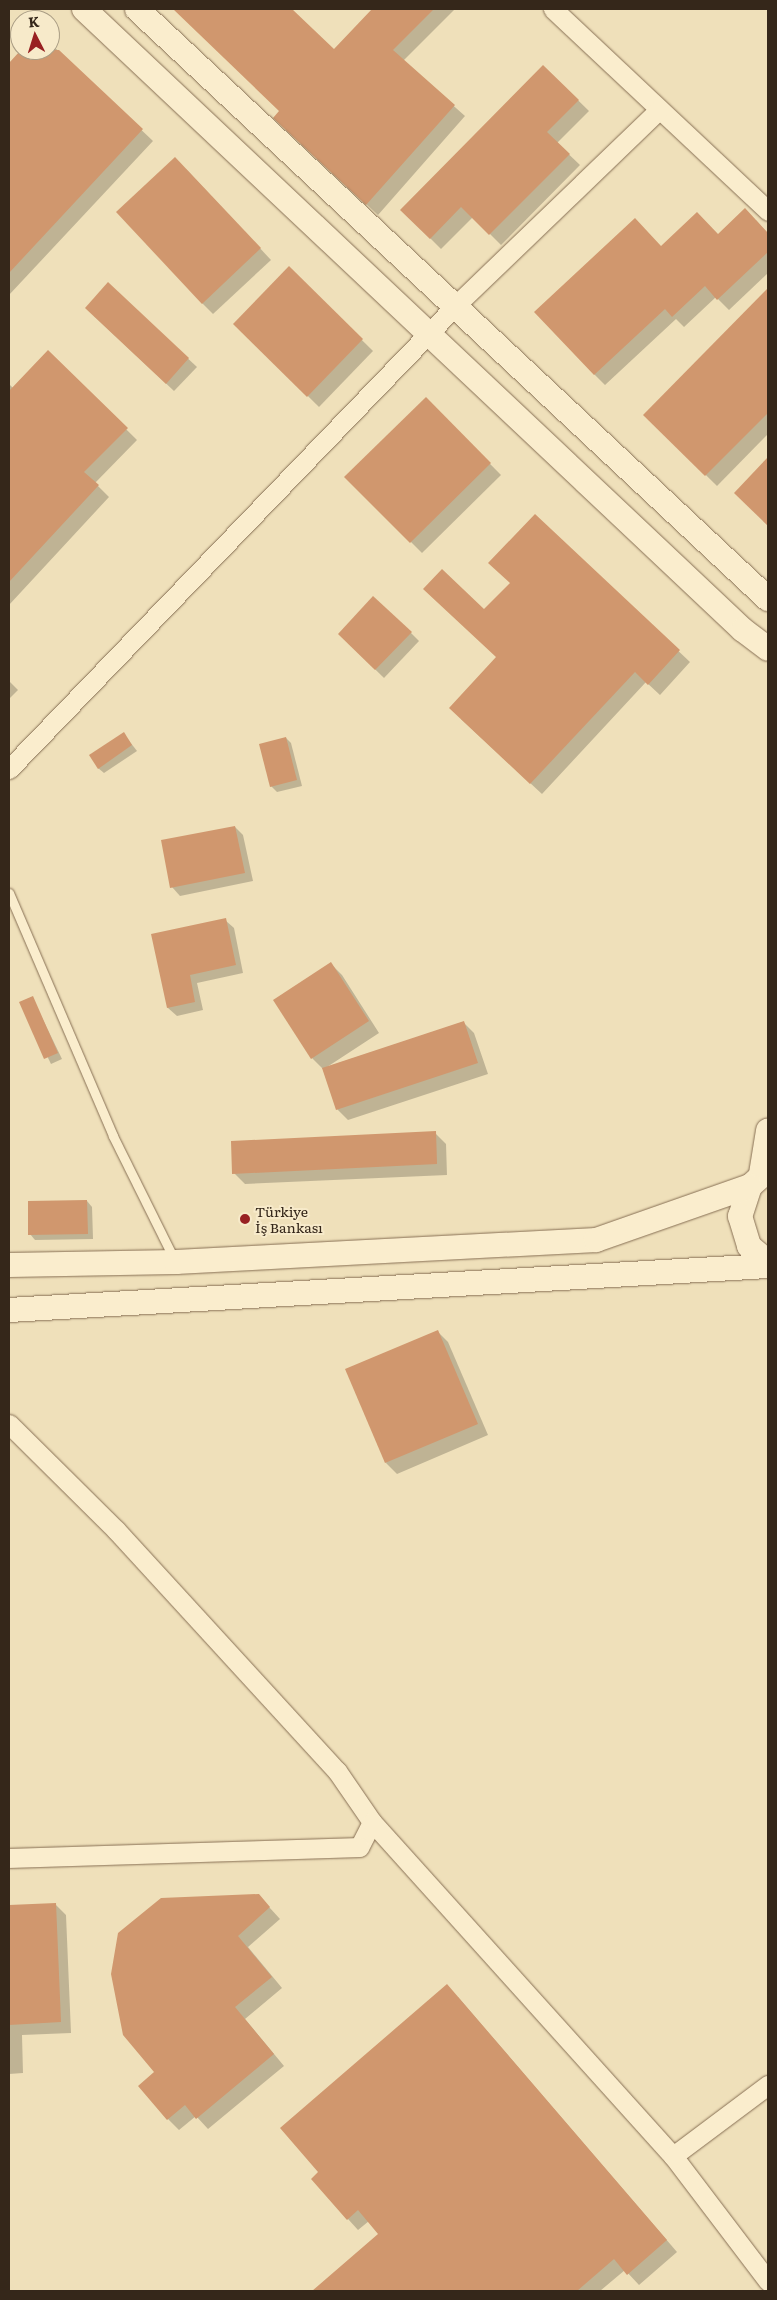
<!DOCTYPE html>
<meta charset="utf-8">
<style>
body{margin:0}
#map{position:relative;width:777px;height:2300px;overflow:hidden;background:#efe0ba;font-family:Literata,serif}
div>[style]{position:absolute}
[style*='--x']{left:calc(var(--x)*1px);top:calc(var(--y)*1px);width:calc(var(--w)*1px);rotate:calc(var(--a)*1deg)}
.shadow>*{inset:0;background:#0003}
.building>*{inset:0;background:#d0976e}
.roads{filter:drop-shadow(0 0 1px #876f54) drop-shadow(0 0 1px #876f54)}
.service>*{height:9px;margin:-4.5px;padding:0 4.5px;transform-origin:4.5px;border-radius:4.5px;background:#faedcd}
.minor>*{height:19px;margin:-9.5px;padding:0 9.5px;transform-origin:9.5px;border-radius:9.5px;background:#faedcd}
.tertiary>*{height:24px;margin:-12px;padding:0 12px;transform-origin:12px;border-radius:12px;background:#faedcd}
.dots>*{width:14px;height:14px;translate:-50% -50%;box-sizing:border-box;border:2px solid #f7eaca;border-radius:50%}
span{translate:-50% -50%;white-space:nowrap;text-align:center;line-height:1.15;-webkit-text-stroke:4px #f7eaca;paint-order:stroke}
.poi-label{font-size:14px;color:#35271a}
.left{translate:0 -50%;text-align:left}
.frame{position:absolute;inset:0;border:10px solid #35271a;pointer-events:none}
.north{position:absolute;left:10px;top:10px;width:50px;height:50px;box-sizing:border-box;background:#f7eaca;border:1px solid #a99c84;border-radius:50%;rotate:355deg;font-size:14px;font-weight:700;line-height:20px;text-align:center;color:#35271a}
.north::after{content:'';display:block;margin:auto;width:18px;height:22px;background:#982122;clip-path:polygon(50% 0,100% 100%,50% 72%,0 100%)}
</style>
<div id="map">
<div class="shadow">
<div style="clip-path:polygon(175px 9px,290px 9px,334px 51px,373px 9px,455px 9px,403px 61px,465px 116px,378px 215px,286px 128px,281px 111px)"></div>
<div style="clip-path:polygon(50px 43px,153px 141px,9px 295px,9px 65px,20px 52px,31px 62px,42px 50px,50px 50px)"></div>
<div style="clip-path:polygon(543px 66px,589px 111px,557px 143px,580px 165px,501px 245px,473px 217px,441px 249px,402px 210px)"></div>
<div style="clip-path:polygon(186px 169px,271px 260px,213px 314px,202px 303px)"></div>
<div style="clip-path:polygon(756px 220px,768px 234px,768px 273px,729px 310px,716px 297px,684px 327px,676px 319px,605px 385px,594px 374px,661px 247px,718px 235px)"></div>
<div style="clip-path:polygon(289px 268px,373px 351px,319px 407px,235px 324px)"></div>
<div style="clip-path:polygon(108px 284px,197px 367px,174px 391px,94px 316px)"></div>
<div style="clip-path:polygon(768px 290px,768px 434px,717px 486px,645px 415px)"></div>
<div style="clip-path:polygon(48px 352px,137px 440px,95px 483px,109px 497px,9px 605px,9px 384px,13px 388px)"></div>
<div style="clip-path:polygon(426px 399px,501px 475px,422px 553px,346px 477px)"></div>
<div style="clip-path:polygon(768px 459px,768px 525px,736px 493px)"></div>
<div style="clip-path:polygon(535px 516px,690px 662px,660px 695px,646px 682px,542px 794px,461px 719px,498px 658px,485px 611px,511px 583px)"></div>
<div style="clip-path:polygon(411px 633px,419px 641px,384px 678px,339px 634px)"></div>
<div style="clip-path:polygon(9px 681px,18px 690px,9px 699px)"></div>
<div style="clip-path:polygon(123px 733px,137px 751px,104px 773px,98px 768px)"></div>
<div style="clip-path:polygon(286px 738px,291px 743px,302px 786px,277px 792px,271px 786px)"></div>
<div style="clip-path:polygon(235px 827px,243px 835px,253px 881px,180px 896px,172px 887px)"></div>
<div style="clip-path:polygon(225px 920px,234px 928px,243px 973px,197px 983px,203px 1010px,177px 1016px,168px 1008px,153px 935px)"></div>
<div style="clip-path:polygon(331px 964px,342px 975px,379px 1033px,327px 1067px,463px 1022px,474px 1033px,488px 1074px,348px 1120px,337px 1109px,323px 1069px,312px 1058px)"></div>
<div style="clip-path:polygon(32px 997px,62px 1059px,51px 1064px,21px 1002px)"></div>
<div style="clip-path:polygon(435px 1133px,446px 1144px,447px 1175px,245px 1184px,234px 1173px)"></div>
<div style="clip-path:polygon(87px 1201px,92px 1207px,93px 1239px,35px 1240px,30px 1234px)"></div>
<div style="clip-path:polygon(437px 1331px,448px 1342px,488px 1435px,397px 1474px,386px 1463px)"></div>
<div style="clip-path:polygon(259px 1896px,280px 1919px,248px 1947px,282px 1988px,245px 2019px,284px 2066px,208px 2129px,196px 2116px,179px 2130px,168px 2119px,155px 2072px)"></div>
<div style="clip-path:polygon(55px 1904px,66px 1915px,71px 2033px,22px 2035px,23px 2073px,9px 2074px,9px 1906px)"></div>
<div style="clip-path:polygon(458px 1997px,677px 2252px,639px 2285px,625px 2270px,600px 2291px,328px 2291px,322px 2284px,380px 2234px,369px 2221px,358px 2230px,348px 2219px,320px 2172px)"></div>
</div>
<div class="building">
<div style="clip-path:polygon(173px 9px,292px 9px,334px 49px,372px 9px,434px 9px,393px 50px,455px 105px,366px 205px,273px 118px,279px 111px)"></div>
<div style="clip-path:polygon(41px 50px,59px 50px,143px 129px,9px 273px,9px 63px,20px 51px,31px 60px)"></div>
<div style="clip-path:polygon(543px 65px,579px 100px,547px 132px,570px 154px,489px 235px,461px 207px,430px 239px,400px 210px)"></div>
<div style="clip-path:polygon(175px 157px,261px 248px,202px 304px,116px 212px)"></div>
<div style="clip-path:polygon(745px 208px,768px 233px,768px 252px,717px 300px,705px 286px,672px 317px,665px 309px,594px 375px,534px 312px,635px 218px,661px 246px,697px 212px,718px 234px)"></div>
<div style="clip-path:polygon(289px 266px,363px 339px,307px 397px,233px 324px)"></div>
<div style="clip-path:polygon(108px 282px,189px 358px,166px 384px,85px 308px)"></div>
<div style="clip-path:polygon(768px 288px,768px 413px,705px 476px,643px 415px)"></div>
<div style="clip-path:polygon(48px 350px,128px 428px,84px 472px,99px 485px,9px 582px,9px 391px)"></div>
<div style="clip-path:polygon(426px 397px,491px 463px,410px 543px,344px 477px)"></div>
<div style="clip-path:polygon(768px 457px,768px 526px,734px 493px)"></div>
<div style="clip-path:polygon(535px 514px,680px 650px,648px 685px,635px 672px,530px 784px,449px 708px,496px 657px,423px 589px,442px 569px,484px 609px,510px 583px,488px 563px)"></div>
<div style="clip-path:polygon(373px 596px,412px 632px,375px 670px,338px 634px)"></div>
<div style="clip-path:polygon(124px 732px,132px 745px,98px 769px,89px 755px)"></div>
<div style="clip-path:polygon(286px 737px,297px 780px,270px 787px,259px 744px)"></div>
<div style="clip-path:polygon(235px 826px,245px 873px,170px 888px,161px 840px)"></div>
<div style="clip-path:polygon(226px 918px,236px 965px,190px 975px,195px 1002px,167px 1008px,151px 934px)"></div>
<div style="clip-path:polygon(331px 962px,369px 1021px,311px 1059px,273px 1000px)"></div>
<div style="clip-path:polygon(33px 996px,58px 1053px,44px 1059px,19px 1002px)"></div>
<div style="clip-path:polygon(464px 1021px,478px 1063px,336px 1110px,322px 1068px)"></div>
<div style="clip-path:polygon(436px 1131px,437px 1164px,232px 1174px,231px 1141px)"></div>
<div style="clip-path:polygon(87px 1200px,88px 1234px,28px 1235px,28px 1201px)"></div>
<div style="clip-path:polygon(438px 1330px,478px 1424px,385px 1463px,345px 1369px)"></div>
<div style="clip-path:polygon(259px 1894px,270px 1907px,238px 1936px,272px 1977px,235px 2007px,274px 2054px,196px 2119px,185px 2105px,167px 2120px,138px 2086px,154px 2072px,123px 2035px,111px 1974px,118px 1933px,161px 1898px)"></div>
<div style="clip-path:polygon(56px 1903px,61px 2022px,9px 2025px,9px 1905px)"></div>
<div style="clip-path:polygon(447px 1984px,667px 2240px,627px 2275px,614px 2259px,577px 2291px,312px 2291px,378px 2234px,358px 2210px,347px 2220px,311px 2179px,318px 2172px,280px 2128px)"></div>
</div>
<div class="roads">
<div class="service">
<div style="--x:9;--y:893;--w:264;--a:66.8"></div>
<div style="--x:113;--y:1136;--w:137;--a:63.6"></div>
</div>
<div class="minor">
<div style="--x:553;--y:9;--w:295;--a:43.2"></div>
<div style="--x:9;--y:769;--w:643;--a:-46.07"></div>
<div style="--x:455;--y:306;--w:283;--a:-43.9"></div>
<div style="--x:9;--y:1424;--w:151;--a:44.7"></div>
<div style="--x:116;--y:1530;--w:327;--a:47.5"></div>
<div style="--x:337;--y:1771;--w:62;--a:55.5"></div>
<div style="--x:372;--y:1822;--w:28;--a:117"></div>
<div style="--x:359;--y:1847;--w:350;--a:178.2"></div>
<div style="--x:372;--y:1822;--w:450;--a:48"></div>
<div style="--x:673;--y:2156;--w:157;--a:52.8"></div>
<div style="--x:673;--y:2156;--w:119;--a:-36.8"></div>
</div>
<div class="tertiary">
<div style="--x:84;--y:9;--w:905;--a:43.3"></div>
<div style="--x:743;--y:630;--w:31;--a:37"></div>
<div style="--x:137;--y:9;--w:864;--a:43.08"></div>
<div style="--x:768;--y:1170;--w:24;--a:138"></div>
<div style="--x:750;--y:1186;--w:32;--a:108"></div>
<div style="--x:740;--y:1216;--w:31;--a:73"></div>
<div style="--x:749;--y:1246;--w:25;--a:40"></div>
<div style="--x:761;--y:1174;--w:44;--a:-80.8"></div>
<div style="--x:9;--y:1265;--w:167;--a:-1"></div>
<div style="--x:176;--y:1262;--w:421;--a:-3"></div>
<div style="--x:596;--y:1240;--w:163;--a:-19.3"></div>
<div style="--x:9;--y:1310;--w:760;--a:-3.32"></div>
</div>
</div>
<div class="dots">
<div style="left:245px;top:1219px;background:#982122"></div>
</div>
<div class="poi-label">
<span class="left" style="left:255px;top:1219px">Türkiye<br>İş Bankası</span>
</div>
<div class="frame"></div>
<div class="north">K</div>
</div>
